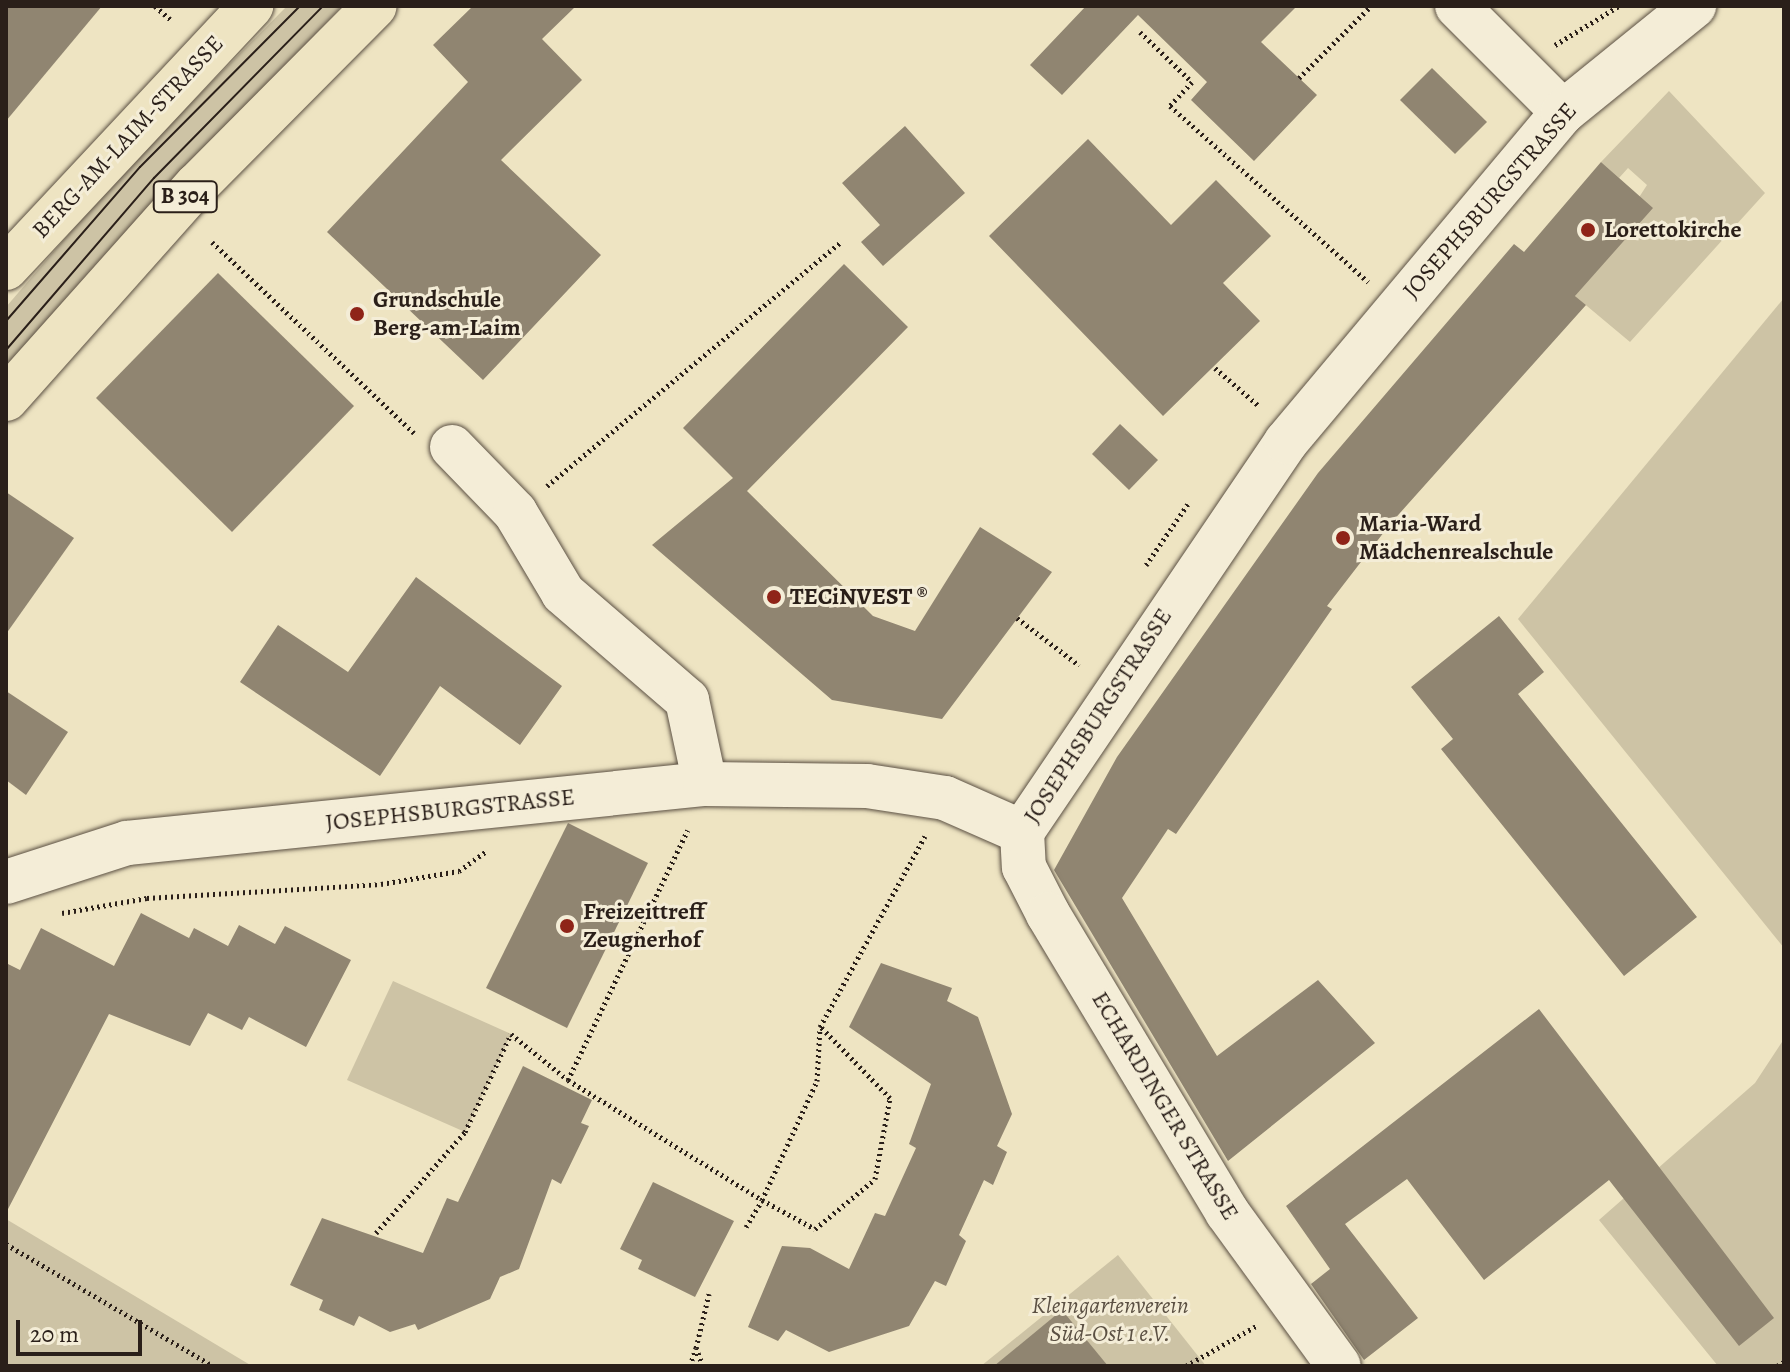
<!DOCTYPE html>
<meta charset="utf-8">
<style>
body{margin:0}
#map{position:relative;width:1790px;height:1372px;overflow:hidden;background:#eee4c2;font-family:Alegreya,serif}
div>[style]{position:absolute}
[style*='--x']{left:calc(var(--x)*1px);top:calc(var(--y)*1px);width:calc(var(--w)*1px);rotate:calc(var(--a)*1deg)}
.green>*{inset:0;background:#cdc3a5}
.building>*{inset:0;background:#908571}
.path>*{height:5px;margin-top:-2.5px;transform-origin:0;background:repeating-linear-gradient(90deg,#2a1f19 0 2px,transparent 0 6px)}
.roads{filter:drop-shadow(0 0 2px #5b5043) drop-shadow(0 0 2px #5b5043)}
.minor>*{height:44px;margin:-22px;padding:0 22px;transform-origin:22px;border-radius:22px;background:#f4edd7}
.major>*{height:44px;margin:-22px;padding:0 22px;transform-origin:22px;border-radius:22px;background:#eee4c2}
.tram>*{height:2px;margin:-1px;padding:0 1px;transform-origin:1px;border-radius:1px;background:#2a1f19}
.dots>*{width:22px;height:22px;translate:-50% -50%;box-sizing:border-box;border:4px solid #f4edd7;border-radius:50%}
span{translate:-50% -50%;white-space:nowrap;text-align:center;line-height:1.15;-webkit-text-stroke:6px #f4edd7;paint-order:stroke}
.shield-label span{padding:2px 6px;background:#f4edd7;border:2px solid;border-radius:6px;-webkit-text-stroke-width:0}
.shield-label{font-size:22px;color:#2a1f19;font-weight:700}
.street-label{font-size:24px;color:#2a1f19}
.poi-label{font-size:24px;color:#2a1f19;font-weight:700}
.left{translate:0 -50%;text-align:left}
.park-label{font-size:24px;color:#5b5043;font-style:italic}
.frame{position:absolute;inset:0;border:8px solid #2a1f19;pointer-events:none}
.scale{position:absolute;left:16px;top:1320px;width:126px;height:36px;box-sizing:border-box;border:4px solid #2a1f19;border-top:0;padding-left:10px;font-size:24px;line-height:28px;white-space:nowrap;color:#2a1f19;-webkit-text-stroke:6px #f4edd7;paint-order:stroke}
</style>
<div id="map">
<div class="green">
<div style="clip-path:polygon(287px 6px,342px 6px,6px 365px,6px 307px,117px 178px)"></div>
<div style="clip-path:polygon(1669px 91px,1765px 193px,1630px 342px,1575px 296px,1647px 185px,1628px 168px,1619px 178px,1601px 162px)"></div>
<div style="clip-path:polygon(1784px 298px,1784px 948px,1518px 619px)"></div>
<div style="clip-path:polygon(393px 981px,511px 1034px,465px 1132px,347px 1080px)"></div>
<div style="clip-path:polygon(1784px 1039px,1784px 1366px,1718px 1366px,1599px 1220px,1755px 1083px)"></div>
<div style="clip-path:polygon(6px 1219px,252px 1366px,6px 1366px)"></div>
<div style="clip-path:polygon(1118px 1255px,1206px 1366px,981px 1366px)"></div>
</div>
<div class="building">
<div style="clip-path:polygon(6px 6px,102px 6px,6px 121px)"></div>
<div style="clip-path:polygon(473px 6px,576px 6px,542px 39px,582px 80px,501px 160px,601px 255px,483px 380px,327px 232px,468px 82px,433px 45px)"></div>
<div style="clip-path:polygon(1086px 6px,1297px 6px,1261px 42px,1317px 95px,1254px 161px,1191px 100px,1207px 82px,1138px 15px,1062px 95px,1030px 65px)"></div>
<div style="clip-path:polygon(1432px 68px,1487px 122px,1455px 154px,1400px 100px)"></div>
<div style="clip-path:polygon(905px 126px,965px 193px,883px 266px,861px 242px,880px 225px,842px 183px)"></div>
<div style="clip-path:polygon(1088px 139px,1171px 225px,1216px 180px,1271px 236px,1223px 283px,1260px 321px,1163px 416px,989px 236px)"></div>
<div style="clip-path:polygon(1601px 162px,1653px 208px,1575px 296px,1586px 305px,1391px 523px,1327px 606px,1332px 609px,1176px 834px,1168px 829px,1122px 898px,1217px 1056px,1318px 980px,1375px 1043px,1228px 1161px,1054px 870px,1117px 757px,1318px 473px,1514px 244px,1524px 252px)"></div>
<div style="clip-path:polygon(844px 264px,908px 327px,747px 491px,873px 616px,915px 631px,980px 527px,1052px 572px,942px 719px,832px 700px,652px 545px,733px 478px,683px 428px)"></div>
<div style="clip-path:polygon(218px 273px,354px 406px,232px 532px,96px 398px)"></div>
<div style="clip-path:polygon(1120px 424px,1158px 460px,1129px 490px,1092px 454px)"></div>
<div style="clip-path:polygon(6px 492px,74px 538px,6px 634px)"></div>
<div style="clip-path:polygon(416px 577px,562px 686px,520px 745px,440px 686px,380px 776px,240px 682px,278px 625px,348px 672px)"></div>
<div style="clip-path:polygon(1499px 616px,1544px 672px,1518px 694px,1697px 917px,1624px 976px,1441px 749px,1453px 739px,1411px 687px)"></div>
<div style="clip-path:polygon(6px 691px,68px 732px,26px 795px,6px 780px)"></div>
<div style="clip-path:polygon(568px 823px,648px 863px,567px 1028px,486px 988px)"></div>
<div style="clip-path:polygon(141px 913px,189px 938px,194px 928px,228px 946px,239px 925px,275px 944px,285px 926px,351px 960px,306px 1047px,249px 1017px,242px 1030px,208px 1013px,190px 1046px,109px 1014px,6px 1213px,6px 963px,20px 970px,41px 928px,114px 966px)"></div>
<div style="clip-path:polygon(881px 963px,952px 988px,947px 1001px,978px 1017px,1012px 1114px,997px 1146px,1007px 1152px,993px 1185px,984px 1180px,959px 1235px,966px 1241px,946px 1286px,935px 1281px,909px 1326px,829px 1352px,786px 1330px,778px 1341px,748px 1327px,782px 1246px,810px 1248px,849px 1269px,875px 1213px,885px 1216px,916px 1148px,909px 1144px,931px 1084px,849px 1027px)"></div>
<div style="clip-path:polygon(1539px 1009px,1774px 1318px,1739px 1346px,1609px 1180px,1484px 1280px,1407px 1179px,1345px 1224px,1418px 1318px,1364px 1360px,1311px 1284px,1330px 1269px,1286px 1206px)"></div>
<div style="clip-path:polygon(523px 1066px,592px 1100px,581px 1123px,589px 1126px,561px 1184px,552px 1179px,519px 1269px,500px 1277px,490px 1299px,418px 1330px,415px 1324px,390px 1332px,359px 1316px,354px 1326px,319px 1310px,323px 1300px,290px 1285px,322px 1218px,423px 1253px,447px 1198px,458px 1202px)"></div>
<div style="clip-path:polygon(653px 1182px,734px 1221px,695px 1297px,638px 1269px,642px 1260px,620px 1249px)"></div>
<div style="clip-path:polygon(1062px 1310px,1108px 1366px,994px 1366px)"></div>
</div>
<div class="path">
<div style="--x:155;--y:6;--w:23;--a:41"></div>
<div style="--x:1140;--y:32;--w:72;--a:43.9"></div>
<div style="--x:1192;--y:82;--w:33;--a:133"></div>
<div style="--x:1170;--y:106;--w:265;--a:41.6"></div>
<div style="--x:1555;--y:45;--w:75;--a:-31.4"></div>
<div style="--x:1299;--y:78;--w:102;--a:-45"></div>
<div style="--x:212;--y:242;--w:278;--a:43.4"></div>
<div style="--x:1215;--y:368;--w:58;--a:40.8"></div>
<div style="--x:547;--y:486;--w:383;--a:-39.7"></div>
<div style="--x:1146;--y:565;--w:74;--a:-55.5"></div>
<div style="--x:1017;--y:618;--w:78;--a:37.2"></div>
<div style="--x:62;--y:913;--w:86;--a:-10"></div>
<div style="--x:147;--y:898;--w:234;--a:-3.4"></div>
<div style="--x:381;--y:884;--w:79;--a:-9.5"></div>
<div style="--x:459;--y:871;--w:34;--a:-36"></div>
<div style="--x:568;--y:1080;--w:277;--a:-64.4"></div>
<div style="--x:746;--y:1227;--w:31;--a:-59"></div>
<div style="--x:762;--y:1200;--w:60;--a:28.7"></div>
<div style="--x:815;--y:1229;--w:78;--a:-39.8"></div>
<div style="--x:875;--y:1179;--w:82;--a:-79.5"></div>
<div style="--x:890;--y:1098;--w:99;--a:-134.2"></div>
<div style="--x:376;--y:1233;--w:135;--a:-48.6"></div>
<div style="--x:465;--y:1132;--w:108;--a:-64.9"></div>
<div style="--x:511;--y:1034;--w:73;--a:38.9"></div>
<div style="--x:568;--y:1080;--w:228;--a:31.7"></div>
<div style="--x:762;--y:1200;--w:131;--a:-65.2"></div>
<div style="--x:817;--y:1081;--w:54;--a:-86.8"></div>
<div style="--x:820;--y:1027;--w:218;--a:-61.2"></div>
<div style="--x:6;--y:1244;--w:240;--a:30.5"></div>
<div style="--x:690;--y:1366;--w:19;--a:-72"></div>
<div style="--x:703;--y:1366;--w:19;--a:-111"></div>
<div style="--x:696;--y:1348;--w:56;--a:-76.5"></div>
<div style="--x:1186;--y:1366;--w:81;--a:-29.7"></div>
<div style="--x:1777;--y:1366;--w:8;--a:-30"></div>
</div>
<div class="roads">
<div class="minor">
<div style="--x:1457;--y:6;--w:150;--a:45"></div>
<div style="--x:452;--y:447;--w:91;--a:45.9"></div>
<div style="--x:515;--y:512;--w:94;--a:59.3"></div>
<div style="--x:563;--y:593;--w:164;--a:40.8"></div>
<div style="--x:687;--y:700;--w:86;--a:77.9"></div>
<div style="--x:1022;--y:832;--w:471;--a:-55.9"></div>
<div style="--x:1286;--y:442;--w:431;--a:-50"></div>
<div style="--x:1563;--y:112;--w:169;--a:-39"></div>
<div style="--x:1022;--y:832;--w:35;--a:87"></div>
<div style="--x:1024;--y:867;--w:53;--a:62.9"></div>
<div style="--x:1048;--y:914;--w:348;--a:59"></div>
<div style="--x:1227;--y:1212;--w:190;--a:54"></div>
<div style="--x:6;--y:882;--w:127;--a:-17.9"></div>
<div style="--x:127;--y:843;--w:581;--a:-5.83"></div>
<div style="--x:705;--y:784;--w:162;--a:0.7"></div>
<div style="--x:867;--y:786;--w:79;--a:8.7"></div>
<div style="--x:945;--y:798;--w:84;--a:23.8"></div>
</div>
<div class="major">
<div style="--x:6;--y:268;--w:359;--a:-46.9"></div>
<div style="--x:6;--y:399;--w:287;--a:-48.3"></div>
<div style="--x:197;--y:185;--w:252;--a:-45.2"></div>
</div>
</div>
<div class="tram">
<div style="--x:6;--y:321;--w:204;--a:-49"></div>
<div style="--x:140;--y:167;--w:227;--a:-45.2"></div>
<div style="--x:6;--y:350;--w:227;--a:-49.3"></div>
<div style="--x:154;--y:178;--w:241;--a:-45.5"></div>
</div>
<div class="dots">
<div style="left:1588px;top:230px;background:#8f2418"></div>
<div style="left:357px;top:314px;background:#8f2418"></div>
<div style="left:1343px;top:538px;background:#8f2418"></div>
<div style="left:774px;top:597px;background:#8f2418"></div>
<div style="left:567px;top:926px;background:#8f2418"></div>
</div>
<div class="shield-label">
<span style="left:185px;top:197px">B 304</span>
</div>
<div class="street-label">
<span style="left:128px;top:137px;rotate:-47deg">BERG-AM-LAIM-STRASSE</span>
<span style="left:1490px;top:201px;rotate:-49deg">JOSEPHSBURGSTRASSE</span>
<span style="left:1098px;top:716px;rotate:-57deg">JOSEPHSBURGSTRASSE</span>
<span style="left:450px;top:810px;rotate:-6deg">JOSEPHSBURGSTRASSE</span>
<span style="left:1165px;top:1106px;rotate:59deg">ECHARDINGER STRASSE</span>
</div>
<div class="poi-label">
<span class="left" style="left:1604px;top:230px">Lorettokirche</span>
<span class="left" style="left:373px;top:314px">Grundschule<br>Berg-am-Laim</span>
<span class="left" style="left:1359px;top:538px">Maria-Ward<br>Mädchenrealschule</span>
<span class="left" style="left:790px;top:597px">TECiNVEST ®</span>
<span class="left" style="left:583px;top:926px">Freizeittreff<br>Zeugnerhof</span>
</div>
<div class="park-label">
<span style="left:1110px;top:1320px">Kleingartenverein<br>Süd-Ost 1 e.V.</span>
</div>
<div class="frame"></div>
<div class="scale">20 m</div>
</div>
